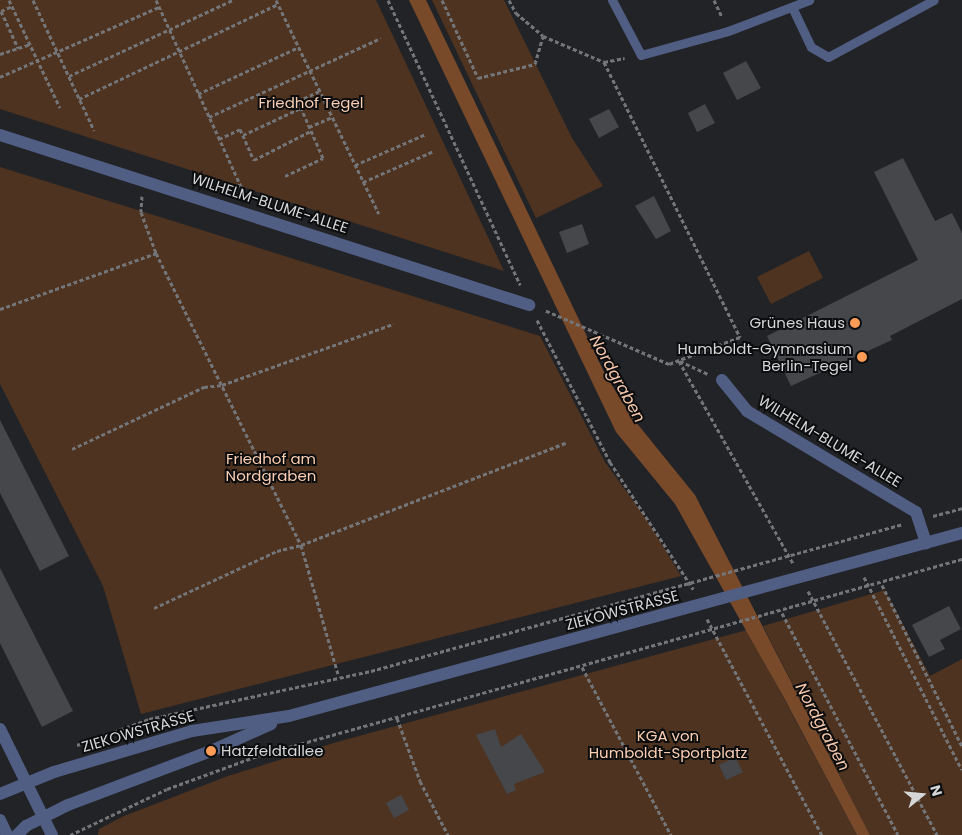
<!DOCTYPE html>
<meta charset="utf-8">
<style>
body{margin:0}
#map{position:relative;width:962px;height:835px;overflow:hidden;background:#222327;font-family:Poppins,sans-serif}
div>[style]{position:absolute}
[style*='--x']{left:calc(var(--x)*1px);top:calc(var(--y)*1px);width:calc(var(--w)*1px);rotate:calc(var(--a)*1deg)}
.green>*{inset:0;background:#4e3320}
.water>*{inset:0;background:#784a2a}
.building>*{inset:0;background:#46474b}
.path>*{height:3px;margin-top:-1.5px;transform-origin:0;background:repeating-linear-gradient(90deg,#747578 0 4px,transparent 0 6.5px)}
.service>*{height:9px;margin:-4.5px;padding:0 4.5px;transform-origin:4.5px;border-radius:4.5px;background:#515e83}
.minor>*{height:12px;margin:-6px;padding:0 6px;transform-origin:6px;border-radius:6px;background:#515e83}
.tertiary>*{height:12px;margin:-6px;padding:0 6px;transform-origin:6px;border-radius:6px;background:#515e83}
.dots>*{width:14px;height:14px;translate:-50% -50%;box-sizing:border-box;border:2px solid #0c0d0e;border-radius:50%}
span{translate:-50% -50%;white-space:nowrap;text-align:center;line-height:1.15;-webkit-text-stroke:4px #0c0d0e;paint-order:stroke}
.park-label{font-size:15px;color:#fcceb1}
.street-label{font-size:15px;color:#d5d6d8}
.poi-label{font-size:15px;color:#d5d6d8}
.right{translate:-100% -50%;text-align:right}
.left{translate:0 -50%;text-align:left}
.water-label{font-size:16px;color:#f5c7aa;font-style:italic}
.north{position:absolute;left:897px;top:770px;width:50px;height:50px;-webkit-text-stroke:4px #0c0d0e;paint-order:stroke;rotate:73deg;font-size:14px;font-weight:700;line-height:20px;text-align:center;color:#d5d6d8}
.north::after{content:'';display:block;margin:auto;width:18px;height:22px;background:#d5d6d8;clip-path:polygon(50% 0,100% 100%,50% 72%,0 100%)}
</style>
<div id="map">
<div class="green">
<div style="clip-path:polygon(0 0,376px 0,504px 271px,0 109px)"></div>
<div style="clip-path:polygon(432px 0,504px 0,572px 138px,603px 186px,536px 218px)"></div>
<div style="clip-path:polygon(0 167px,540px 336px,605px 462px,647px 520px,681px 576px,141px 714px,103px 586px,0 384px)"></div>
<div style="clip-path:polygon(809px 251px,823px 278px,771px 304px,757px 277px)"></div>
<div style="clip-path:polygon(885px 590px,930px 676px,962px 659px,962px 835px,870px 835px,763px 626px)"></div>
<div style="clip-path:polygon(747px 630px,857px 835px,98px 835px,99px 829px,124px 816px,228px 776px,337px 742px)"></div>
</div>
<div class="water">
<div style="clip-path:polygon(409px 0,426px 0,605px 374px,631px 416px,695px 495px,870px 835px,857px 835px,784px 698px,675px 504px,616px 432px)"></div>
</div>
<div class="building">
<div style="clip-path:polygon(746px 61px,761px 88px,737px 100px,723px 73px)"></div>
<div style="clip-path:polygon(705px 104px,715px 123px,697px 132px,688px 113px)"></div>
<div style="clip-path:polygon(609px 109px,619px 127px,599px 138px,589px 119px)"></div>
<div style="clip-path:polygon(903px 158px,935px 221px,952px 213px,962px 233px,962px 299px,890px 336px,892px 340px,791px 386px,767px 336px,918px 260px,874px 172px)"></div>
<div style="clip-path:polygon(654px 196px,671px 231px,656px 239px,635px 206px)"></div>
<div style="clip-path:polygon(582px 224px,589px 244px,567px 253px,559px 232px)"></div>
<div style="clip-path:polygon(0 420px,69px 556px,40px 571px,0 493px)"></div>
<div style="clip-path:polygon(0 568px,73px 711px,42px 727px,0 643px)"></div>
<div style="clip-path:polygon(949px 606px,961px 629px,940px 640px,945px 649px,929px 657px,912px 625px)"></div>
<div style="clip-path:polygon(495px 729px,501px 747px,521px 734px,545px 772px,514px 784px,516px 790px,507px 794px,476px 735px)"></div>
<div style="clip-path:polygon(735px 757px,743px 772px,726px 780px,719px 765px)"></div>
<div style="clip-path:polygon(401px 795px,409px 810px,394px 818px,386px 803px)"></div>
</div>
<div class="path">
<div style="--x:9;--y:0;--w:119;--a:64.7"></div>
<div style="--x:33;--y:0;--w:144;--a:64.9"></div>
<div style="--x:156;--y:0;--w:214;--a:65.5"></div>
<div style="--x:276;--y:0;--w:237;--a:64.3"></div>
<div style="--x:388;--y:0;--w:314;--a:65.1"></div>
<div style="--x:442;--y:0;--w:86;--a:65.2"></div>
<div style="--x:478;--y:78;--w:59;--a:-13.8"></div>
<div style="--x:535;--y:64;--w:29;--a:-74"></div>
<div style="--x:509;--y:0;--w:15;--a:62"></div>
<div style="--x:516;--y:13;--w:35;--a:40"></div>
<div style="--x:543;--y:36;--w:66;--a:23.1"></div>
<div style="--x:604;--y:62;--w:307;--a:63.7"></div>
<div style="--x:740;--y:337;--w:76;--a:159.2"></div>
<div style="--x:669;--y:364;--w:136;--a:-156.6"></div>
<div style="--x:714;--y:0;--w:19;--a:65"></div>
<div style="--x:1;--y:11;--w:41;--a:65.3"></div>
<div style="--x:1;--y:11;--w:12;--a:-24"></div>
<div style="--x:0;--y:54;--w:32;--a:-18"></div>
<div style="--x:604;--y:62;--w:21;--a:-11"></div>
<div style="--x:69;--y:76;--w:181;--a:-24.9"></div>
<div style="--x:0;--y:77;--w:174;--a:-23.8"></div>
<div style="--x:198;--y:94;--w:111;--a:-25"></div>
<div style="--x:79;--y:99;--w:221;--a:-25.5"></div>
<div style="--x:209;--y:117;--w:189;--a:-24.7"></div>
<div style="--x:309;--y:127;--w:25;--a:-23"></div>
<div style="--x:243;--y:135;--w:64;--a:-25"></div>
<div style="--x:219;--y:139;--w:23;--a:-25"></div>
<div style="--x:240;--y:129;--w:34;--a:66"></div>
<div style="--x:254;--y:160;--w:64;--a:-27"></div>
<div style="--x:355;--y:165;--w:77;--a:-23.6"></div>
<div style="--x:285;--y:176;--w:42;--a:-25.3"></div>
<div style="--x:323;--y:158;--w:62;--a:-113.7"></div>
<div style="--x:298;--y:101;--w:23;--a:-25"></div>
<div style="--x:363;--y:182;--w:77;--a:-23.6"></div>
<div style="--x:142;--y:196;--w:16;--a:94"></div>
<div style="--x:141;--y:212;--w:44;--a:69.9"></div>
<div style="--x:156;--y:253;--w:326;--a:63.6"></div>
<div style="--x:301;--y:545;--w:134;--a:74"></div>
<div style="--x:0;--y:309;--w:166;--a:-19.7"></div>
<div style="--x:537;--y:320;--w:160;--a:62.8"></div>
<div style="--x:610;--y:462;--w:152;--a:56.8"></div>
<div style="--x:679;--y:361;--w:232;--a:60.6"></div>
<div style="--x:680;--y:361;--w:31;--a:25"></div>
<div style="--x:72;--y:449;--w:146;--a:-25.2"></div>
<div style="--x:204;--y:387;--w:18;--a:-6"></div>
<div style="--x:222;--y:385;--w:182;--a:-19.6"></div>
<div style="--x:933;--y:516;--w:30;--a:-15"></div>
<div style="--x:864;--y:577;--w:216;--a:63.1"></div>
<div style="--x:882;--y:585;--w:180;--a:63.6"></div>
<div style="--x:808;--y:591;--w:276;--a:62.1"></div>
<div style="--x:154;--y:608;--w:136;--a:-24.9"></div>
<div style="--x:277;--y:551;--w:25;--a:-14"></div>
<div style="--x:301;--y:545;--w:284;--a:-21.1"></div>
<div style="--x:782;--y:613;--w:250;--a:62.4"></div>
<div style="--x:707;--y:619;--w:245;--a:62"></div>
<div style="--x:582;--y:667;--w:190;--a:62.1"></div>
<div style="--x:397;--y:718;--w:67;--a:69.9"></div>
<div style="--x:420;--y:781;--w:61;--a:62.6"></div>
<div style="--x:77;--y:745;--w:77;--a:-19.9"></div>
<div style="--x:149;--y:719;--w:227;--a:-12.2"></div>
<div style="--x:371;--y:671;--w:552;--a:-15.45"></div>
<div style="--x:70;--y:835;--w:107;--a:-25.4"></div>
<div style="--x:167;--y:789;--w:96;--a:-20.1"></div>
<div style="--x:257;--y:756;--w:732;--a:-15.61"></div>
</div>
<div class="service">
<div style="--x:612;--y:0;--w:62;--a:62.2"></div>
<div style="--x:641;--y:55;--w:90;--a:-15.4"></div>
<div style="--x:728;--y:31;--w:87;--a:-20.9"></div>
<div style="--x:792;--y:7;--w:44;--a:64.6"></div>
<div style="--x:811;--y:47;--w:20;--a:30"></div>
<div style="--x:828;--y:57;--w:120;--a:-28.3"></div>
</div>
<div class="minor">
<div style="--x:0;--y:135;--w:556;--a:17.82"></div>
<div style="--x:722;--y:380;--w:40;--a:51"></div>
<div style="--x:747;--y:411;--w:197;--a:30.9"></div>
<div style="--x:916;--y:512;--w:33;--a:72"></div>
<div style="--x:0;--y:729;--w:118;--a:63.9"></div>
<div style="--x:0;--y:820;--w:17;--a:65"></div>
</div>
<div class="tertiary">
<div style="--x:0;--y:794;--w:58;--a:-22.2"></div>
<div style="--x:54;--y:772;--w:144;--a:-16.5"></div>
<div style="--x:192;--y:731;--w:98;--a:-8.8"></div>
<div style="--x:289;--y:716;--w:697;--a:-15.21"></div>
<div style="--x:17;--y:835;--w:13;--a:-45"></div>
<div style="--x:26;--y:826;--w:47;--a:-26.6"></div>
<div style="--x:68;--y:805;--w:153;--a:-20.7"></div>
<div style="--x:211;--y:751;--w:66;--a:-24.2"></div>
</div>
<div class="dots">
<div style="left:855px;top:323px;background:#fd9c56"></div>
<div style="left:862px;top:357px;background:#fd9c56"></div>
<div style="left:211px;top:751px;background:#fd9c56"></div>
</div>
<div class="park-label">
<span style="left:311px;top:103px">Friedhof Tegel</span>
<span style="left:271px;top:467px">Friedhof am<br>Nordgraben</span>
<span style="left:668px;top:744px">KGA von<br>Humboldt-Sportplatz</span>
</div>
<div class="street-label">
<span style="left:270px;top:203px;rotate:18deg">WILHELM-BLUME-ALLEE</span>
<span style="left:830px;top:441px;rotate:31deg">WILHELM-BLUME-ALLEE</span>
<span style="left:622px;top:610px;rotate:-15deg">ZIEKOWSTRASSE</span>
<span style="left:138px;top:731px;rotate:-16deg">ZIEKOWSTRASSE</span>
</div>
<div class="poi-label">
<span class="right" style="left:845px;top:323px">Grünes Haus</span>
<span class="right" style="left:852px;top:357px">Humboldt-Gymnasium<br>Berlin-Tegel</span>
<span class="left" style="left:221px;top:751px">Hatzfeldtallee</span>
</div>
<div class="water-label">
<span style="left:617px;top:379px;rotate:61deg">Nordgraben</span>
<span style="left:822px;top:727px;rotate:62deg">Nordgraben</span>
</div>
<div class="north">N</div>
</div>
